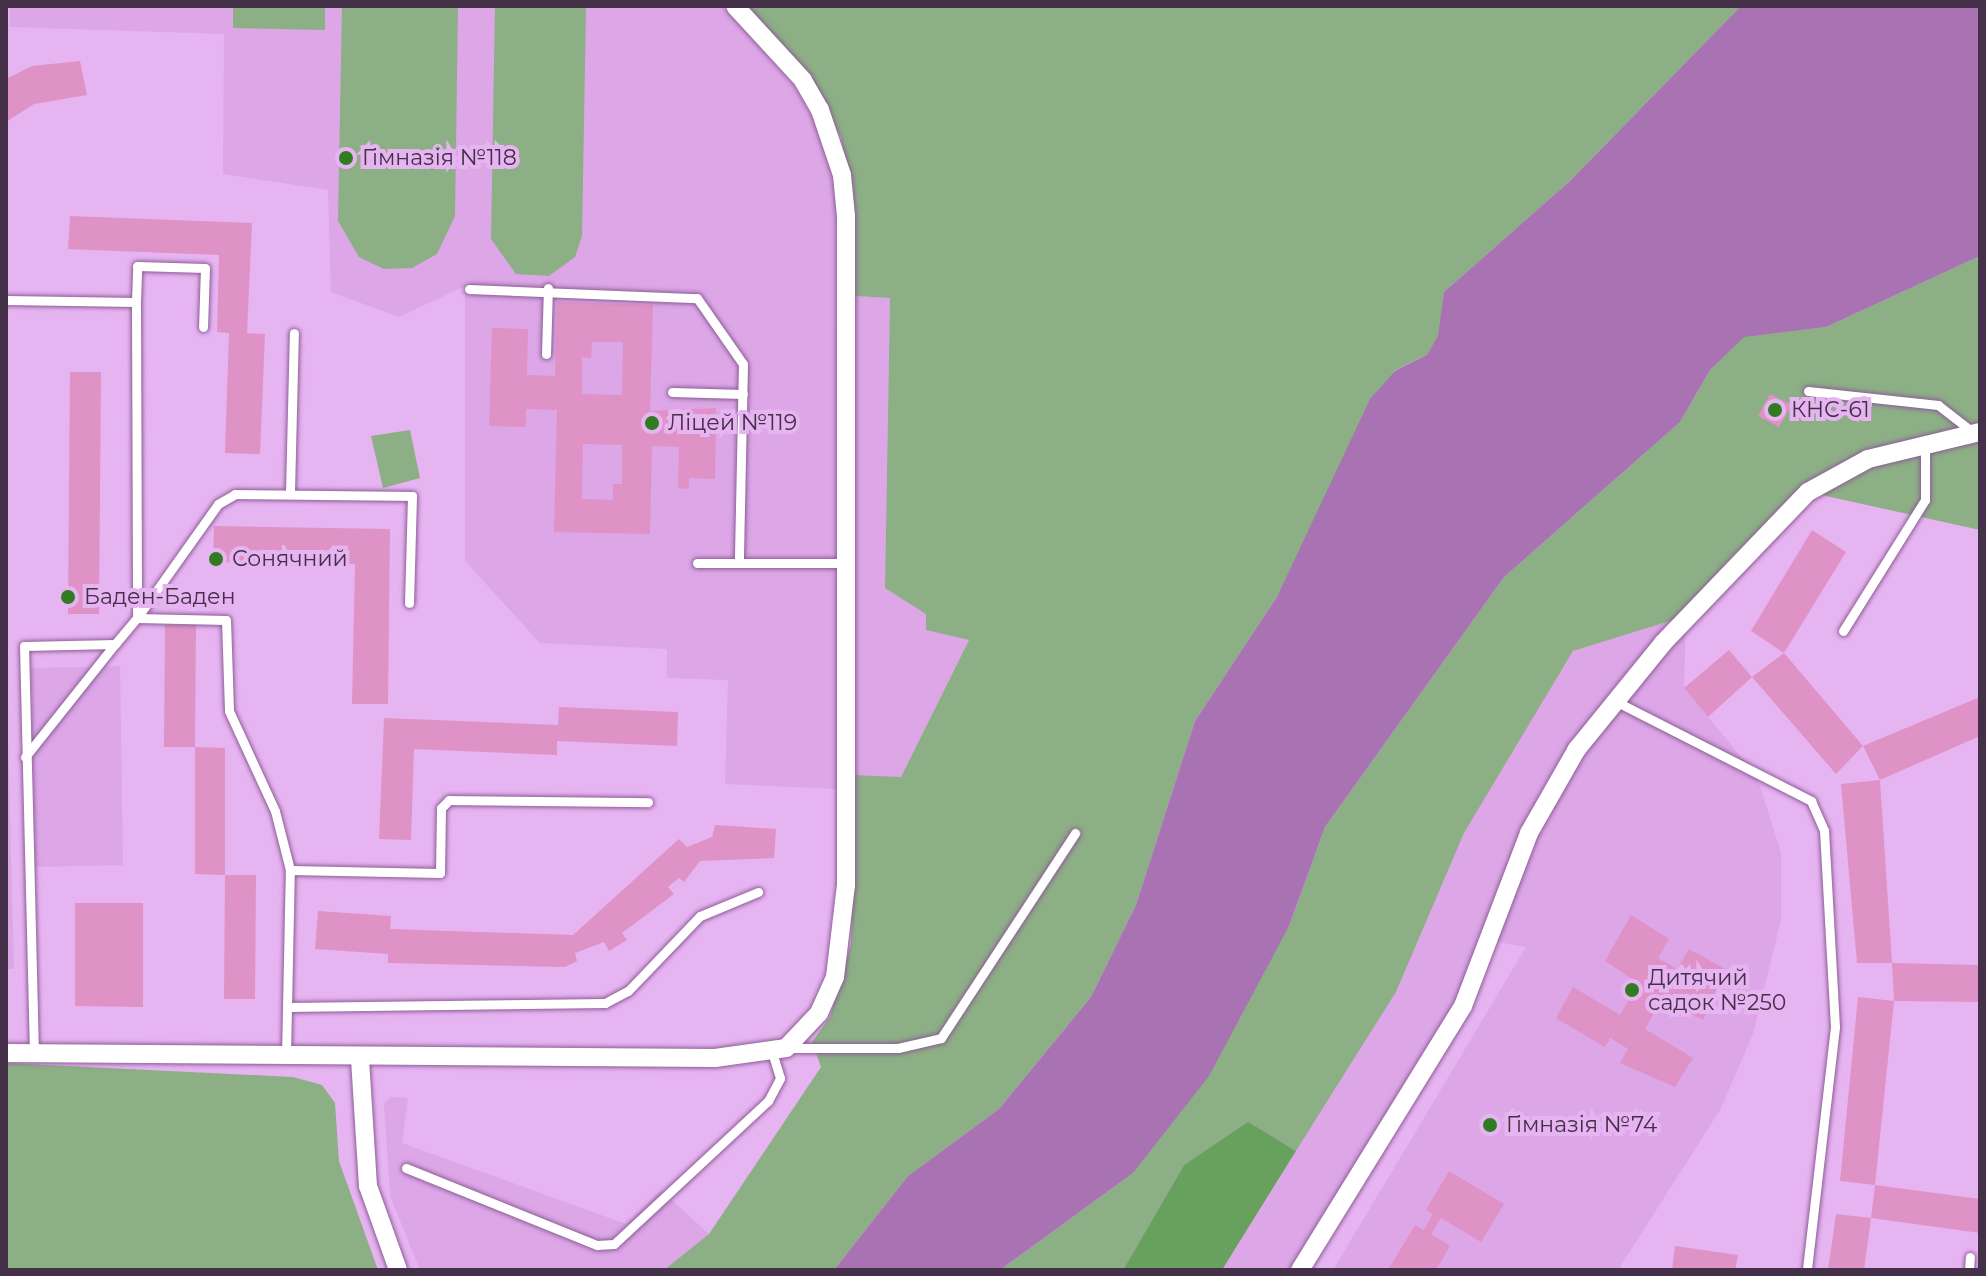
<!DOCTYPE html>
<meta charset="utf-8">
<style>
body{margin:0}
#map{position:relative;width:1986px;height:1276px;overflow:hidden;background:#e7b4f2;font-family:Montserrat,sans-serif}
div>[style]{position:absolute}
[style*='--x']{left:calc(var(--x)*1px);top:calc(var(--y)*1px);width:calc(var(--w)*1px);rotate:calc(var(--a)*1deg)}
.built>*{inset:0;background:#dca6e7}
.green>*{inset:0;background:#8caf85}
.forest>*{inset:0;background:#68a05d}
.water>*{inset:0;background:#a872b3}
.building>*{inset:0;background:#df92c5}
.roads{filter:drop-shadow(0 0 2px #8d5e96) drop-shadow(0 0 2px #8d5e96)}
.lane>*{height:9px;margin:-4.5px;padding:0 4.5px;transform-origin:4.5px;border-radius:4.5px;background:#fff}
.street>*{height:18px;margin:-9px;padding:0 9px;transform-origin:9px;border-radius:9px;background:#fff}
.dots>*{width:22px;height:22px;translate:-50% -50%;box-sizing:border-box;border:4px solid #e7b4f2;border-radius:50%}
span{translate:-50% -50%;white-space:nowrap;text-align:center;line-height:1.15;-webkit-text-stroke:8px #e7b4f2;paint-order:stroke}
.poi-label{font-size:22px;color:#443048}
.left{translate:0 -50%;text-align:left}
.frame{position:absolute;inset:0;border:8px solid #443048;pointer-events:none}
</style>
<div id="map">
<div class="built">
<div style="clip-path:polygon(10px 6px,722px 6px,794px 86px,825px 140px,835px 176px,837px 789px,725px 784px,728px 680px,667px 678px,667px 649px,540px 643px,465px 561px,465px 286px,399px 317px,331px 292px,328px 190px,223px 174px,224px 34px,10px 27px)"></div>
<div style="clip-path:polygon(855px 296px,890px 298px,885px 587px,927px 614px,926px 630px,969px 640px,901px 777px,855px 775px)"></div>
<div style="clip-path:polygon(1686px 616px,1684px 688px,1757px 776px,1781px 853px,1781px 920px,1753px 1034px,1720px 1110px,1618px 1270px,1333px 1270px,1526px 947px,1491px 941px,1300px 1270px,1222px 1270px,1396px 992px,1464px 833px,1573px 651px)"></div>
<div style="clip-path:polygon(6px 655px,14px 969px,6px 969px)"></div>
<div style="clip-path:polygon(120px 666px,123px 865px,35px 867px,31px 668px)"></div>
<div style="clip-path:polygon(390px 1097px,408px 1098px,402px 1143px,626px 1224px,661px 1190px,709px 1234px,664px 1270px,420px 1270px,390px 1196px,384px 1104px)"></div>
</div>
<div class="green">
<div style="clip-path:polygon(233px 6px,325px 6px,325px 30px,233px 28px)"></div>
<div style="clip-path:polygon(342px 6px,458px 6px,455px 216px,437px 254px,412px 268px,384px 269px,359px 257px,338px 221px)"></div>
<div style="clip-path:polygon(495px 6px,586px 6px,582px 236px,575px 257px,549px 276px,516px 274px,491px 239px)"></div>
<div style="clip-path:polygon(745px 6px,1741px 6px,1569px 182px,1444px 292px,1439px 336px,1427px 355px,1395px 370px,1277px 597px,1195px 721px,1136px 905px,1091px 997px,999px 1109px,908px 1176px,834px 1270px,664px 1270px,709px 1234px,821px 1067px,812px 1042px,830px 1017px,851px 944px,855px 775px,901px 777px,969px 640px,926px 630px,926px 614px,885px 588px,890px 298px,855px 296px,855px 217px,841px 137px,807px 73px)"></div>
<div style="clip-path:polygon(1980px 256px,1980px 530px,1808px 492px,1686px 616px,1573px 651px,1464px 833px,1396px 992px,1296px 1151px,1248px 1123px,1184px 1165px,1123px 1270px,1000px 1270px,1133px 1173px,1289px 926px,1325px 827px,1504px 577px,1680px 422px,1710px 370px,1744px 336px,1826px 327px)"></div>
<div style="clip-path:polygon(410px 430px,420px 478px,383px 488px,371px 436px)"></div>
<div style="clip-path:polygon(6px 1063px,293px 1077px,322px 1085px,335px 1103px,339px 1161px,378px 1270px,6px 1270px)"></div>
</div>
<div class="forest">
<div style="clip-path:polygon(1248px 1122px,1296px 1151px,1222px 1270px,1123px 1270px,1184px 1165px)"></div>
</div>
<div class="water">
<div style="clip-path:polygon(1741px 6px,1980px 6px,1980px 256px,1826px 327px,1744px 337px,1710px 370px,1680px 422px,1504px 577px,1325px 827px,1289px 926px,1209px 1076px,1133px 1173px,1000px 1270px,834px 1270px,908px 1176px,999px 1109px,1091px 997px,1136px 905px,1195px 721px,1277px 597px,1370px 399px,1396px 370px,1427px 355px,1438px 336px,1444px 292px,1569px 182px)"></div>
</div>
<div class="building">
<div style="clip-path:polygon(80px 61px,87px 95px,34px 104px,6px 122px,6px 79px,32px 66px)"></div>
<div style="clip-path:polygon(70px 216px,252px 223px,247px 333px,265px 334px,260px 454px,225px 453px,229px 333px,217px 332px,219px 255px,68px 249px)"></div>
<div style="clip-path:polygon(evenodd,557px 302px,653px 305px,650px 411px,716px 408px,715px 479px,689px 478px,689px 489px,678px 488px,679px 447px,652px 446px,650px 534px,554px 532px,557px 410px,526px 409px,526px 427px,489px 426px,492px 328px,528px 329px,527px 375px,555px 376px,557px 302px,592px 342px,623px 342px,622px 395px,582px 394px,582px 357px,591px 358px,592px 342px,557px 302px,583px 444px,622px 445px,622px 484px,613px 484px,613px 500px,582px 499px,583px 444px)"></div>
<div style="clip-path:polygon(70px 372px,101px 372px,99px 614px,68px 614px)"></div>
<div style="clip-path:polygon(1770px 394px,1792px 405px,1779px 427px,1758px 416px)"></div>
<div style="clip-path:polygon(214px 526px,390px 529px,388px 704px,352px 704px,355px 564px,213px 562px)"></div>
<div style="clip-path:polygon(1812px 530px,1846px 552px,1784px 653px,1863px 746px,1836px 774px,1752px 677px,1784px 653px,1751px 631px)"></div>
<div style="clip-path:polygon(165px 625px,196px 625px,195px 747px,164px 747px)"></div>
<div style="clip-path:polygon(1729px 650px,1752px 677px,1708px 717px,1684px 688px)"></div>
<div style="clip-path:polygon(1980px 697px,1980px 736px,1880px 780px,1863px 746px)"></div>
<div style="clip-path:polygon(559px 707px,678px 712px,677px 746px,557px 741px,557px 755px,414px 749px,411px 840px,379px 839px,384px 718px,558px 725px)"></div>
<div style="clip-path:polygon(195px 747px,225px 748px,225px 875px,256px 875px,255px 999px,224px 999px,225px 875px,195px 874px)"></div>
<div style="clip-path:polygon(1880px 780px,1892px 963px,1857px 963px,1841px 784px)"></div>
<div style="clip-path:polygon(715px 825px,776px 829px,774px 858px,700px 861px,684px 882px,679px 878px,668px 887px,674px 894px,622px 933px,627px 940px,609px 951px,604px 942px,575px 953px,577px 961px,565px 967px,388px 963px,388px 954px,315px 949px,318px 911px,391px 916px,390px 929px,573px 935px,679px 839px,687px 847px,712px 837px)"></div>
<div style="clip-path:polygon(75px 903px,143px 903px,143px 1007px,75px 1006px)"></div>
<div style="clip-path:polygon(1631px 915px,1669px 939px,1658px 958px,1677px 969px,1689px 949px,1725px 969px,1703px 1020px,1662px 998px,1645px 1029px,1693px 1058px,1675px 1087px,1620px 1063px,1628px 1049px,1610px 1038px,1605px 1047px,1556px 1018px,1573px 987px,1620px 1015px,1638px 983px,1605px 961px)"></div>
<div style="clip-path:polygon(1892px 963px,1980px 965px,1980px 1002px,1894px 1001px)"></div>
<div style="clip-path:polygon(1858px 997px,1894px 1001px,1875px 1185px,1980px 1199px,1980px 1233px,1871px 1218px,1875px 1185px,1840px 1181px)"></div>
<div style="clip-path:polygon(1449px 1171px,1504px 1204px,1481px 1242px,1441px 1218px,1431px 1234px,1450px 1246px,1436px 1270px,1388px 1270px,1415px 1225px,1424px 1230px,1433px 1214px,1426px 1210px)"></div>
<div style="clip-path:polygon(1836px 1214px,1871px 1218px,1864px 1270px,1828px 1270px)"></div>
<div style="clip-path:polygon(1675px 1246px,1738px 1255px,1735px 1270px,1672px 1270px)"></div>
</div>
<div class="roads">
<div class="lane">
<div style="--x:469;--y:289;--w:228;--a:2.3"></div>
<div style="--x:697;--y:298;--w:80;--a:55.1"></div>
<div style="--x:743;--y:364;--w:199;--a:91.2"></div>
<div style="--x:739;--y:563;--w:107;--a:0"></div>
<div style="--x:6;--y:300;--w:130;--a:0.9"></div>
<div style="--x:136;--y:302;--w:316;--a:89.8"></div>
<div style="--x:137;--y:618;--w:140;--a:-54.6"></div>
<div style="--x:218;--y:504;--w:20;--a:-30"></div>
<div style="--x:235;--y:494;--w:177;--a:0.6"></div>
<div style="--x:412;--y:496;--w:107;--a:91.6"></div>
<div style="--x:136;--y:302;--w:36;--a:-88"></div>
<div style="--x:137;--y:266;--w:68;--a:1.7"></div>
<div style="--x:205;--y:268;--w:59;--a:91.9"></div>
<div style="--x:546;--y:354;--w:66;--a:-88.3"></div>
<div style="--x:1808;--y:391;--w:131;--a:6.1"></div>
<div style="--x:1938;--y:405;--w:46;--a:37.9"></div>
<div style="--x:672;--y:392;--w:71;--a:1.6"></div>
<div style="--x:290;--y:492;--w:159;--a:-88.6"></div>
<div style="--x:697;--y:563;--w:42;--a:0"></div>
<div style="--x:1843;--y:631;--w:155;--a:-58"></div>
<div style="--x:1925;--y:500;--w:54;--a:-90"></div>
<div style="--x:1619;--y:703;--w:216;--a:27"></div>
<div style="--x:1811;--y:801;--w:32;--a:66"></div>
<div style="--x:1824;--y:830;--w:197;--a:86.8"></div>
<div style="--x:1835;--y:1027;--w:245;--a:96.6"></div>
<div style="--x:25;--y:757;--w:144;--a:-51.5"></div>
<div style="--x:287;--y:1007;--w:318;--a:-0.7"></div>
<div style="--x:605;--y:1003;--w:26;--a:-28"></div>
<div style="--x:628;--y:991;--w:104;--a:-46.2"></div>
<div style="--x:700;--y:916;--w:63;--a:-22.5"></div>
<div style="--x:787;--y:1048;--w:111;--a:0"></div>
<div style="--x:898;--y:1048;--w:44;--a:-13.1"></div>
<div style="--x:941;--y:1038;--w:245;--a:-56.8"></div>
<div style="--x:34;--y:1054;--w:408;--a:-91.4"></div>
<div style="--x:24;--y:646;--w:91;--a:-1.3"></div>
<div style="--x:115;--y:644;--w:34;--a:-50"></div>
<div style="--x:137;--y:618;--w:89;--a:1.3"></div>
<div style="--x:226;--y:620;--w:91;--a:88.1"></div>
<div style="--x:229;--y:711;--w:110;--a:65.3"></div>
<div style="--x:275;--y:811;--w:61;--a:75.7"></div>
<div style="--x:286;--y:1055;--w:185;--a:-88.8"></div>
<div style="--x:290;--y:870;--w:150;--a:1.1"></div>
<div style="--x:440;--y:873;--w:65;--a:-89.1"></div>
<div style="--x:441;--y:808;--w:11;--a:-45"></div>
<div style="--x:449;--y:800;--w:199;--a:0.6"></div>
<div style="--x:406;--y:1168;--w:206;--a:22"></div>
<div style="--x:597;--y:1245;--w:17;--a:-3"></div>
<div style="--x:614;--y:1244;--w:210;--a:-42.9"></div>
<div style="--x:768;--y:1101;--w:26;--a:-62"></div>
<div style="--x:780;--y:1078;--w:28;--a:-107"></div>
<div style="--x:1969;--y:1270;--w:13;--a:-86"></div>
</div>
<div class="street">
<div style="--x:6;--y:1053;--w:709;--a:0.4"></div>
<div style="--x:715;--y:1058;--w:72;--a:-8"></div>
<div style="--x:786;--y:1048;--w:48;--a:-46.7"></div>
<div style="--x:819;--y:1013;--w:39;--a:-66"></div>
<div style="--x:835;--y:977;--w:93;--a:-83.2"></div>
<div style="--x:846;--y:885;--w:669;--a:-90"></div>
<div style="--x:846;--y:216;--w:41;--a:-95.6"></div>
<div style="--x:842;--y:175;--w:69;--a:-108.7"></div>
<div style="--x:820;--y:110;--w:34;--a:-120"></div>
<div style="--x:803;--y:80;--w:100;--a:-132.6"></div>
<div style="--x:360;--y:1059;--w:127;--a:86.4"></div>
<div style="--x:368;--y:1186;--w:89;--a:70.3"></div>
<div style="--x:1300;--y:1270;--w:310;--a:-58.3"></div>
<div style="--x:1463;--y:1006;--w:185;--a:-69.1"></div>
<div style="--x:1529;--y:833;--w:97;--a:-60.3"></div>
<div style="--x:1577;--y:749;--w:136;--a:-50.9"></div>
<div style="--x:1663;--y:643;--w:209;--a:-46.2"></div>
<div style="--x:1808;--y:492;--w:68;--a:-28.8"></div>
<div style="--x:1868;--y:459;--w:115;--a:-13.6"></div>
</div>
</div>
<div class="dots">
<div style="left:346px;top:158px;background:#317b22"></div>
<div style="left:1775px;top:410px;background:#317b22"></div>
<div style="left:652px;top:423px;background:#317b22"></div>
<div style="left:216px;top:559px;background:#317b22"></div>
<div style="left:68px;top:597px;background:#317b22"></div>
<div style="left:1632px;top:990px;background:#317b22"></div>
<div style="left:1490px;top:1125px;background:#317b22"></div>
</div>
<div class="poi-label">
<span class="left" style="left:362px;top:158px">Гімназія №118</span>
<span class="left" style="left:1791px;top:410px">КНС-61</span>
<span class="left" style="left:668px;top:423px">Ліцей №119</span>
<span class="left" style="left:232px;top:559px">Сонячний</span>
<span class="left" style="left:84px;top:597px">Баден-Баден</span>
<span class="left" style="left:1648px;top:990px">Дитячий<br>садок №250</span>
<span class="left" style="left:1506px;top:1125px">Гімназія №74</span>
</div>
<div class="frame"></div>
</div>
